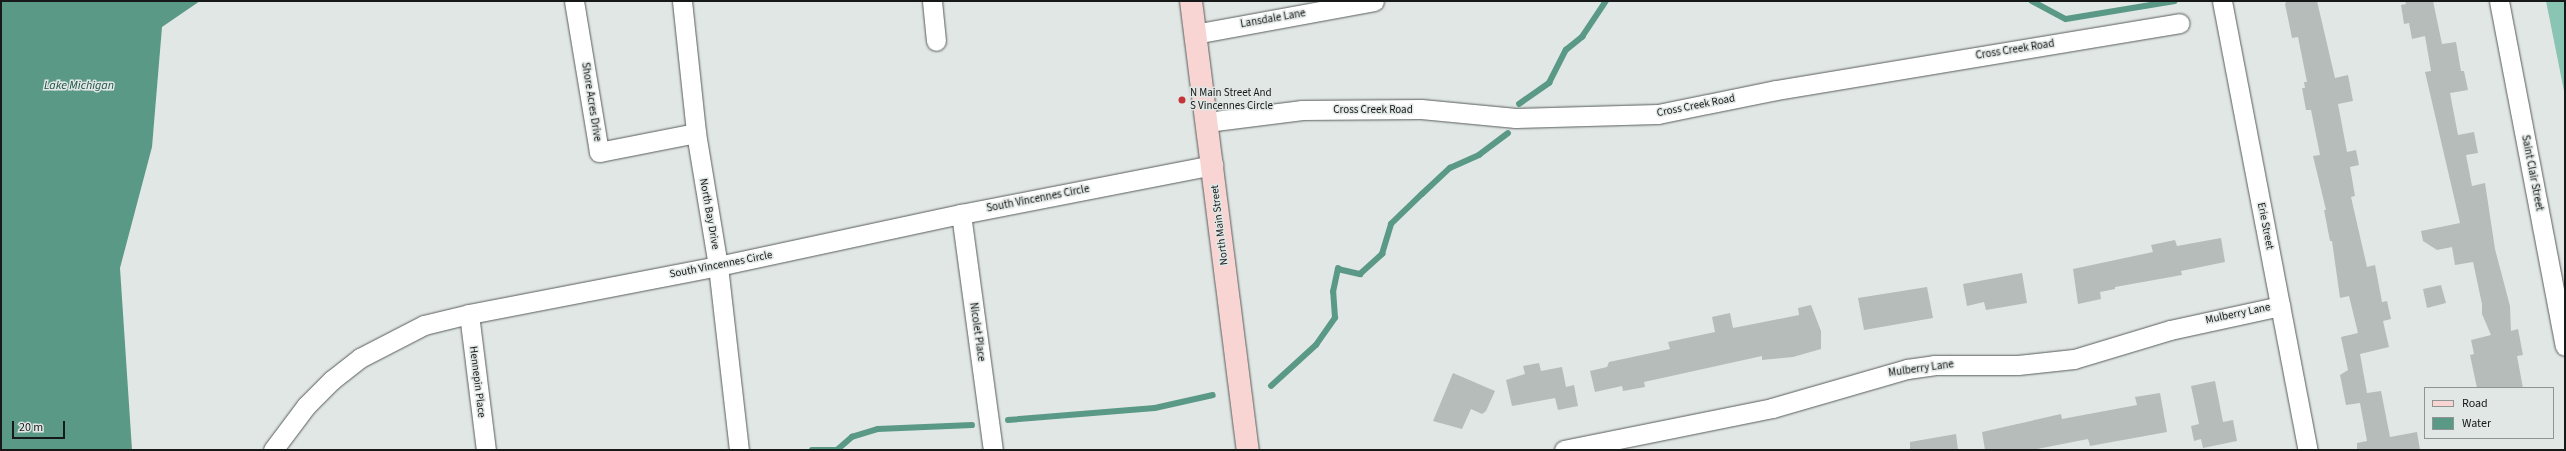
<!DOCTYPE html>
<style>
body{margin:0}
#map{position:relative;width:2566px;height:451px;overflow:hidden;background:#e1e7e5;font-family:"Source Sans 3",sans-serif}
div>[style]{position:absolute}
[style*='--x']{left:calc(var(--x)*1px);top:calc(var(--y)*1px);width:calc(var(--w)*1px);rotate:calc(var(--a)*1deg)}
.green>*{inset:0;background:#8ac4b2}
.water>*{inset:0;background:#5b9987}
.stream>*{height:5.5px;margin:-2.75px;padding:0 2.75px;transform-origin:2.75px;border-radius:2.75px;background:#5b9987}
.building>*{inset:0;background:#b6bcba}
.roads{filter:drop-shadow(0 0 1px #575d5b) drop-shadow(0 0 1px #575d5b)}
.street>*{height:19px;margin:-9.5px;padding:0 9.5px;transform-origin:9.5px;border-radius:9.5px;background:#fff}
.secondary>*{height:22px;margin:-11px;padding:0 11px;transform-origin:11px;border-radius:11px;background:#f8d4d3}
.dots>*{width:11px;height:11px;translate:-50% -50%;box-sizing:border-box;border:2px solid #e1e7e5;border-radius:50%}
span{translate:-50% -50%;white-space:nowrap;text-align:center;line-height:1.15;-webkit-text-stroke:3px #e1e7e5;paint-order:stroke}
.street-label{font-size:11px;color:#161918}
.poi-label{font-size:11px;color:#161918}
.left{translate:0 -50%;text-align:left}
.water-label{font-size:12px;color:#1c5042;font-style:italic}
.frame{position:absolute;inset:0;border:2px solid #161918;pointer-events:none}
.legend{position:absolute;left:2424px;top:387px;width:130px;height:52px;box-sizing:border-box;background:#e1e7e5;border:1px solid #909593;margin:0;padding:5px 7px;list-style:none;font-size:12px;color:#161918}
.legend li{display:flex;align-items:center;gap:8px;height:20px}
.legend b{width:20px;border:1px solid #909593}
.scale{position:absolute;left:12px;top:421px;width:53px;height:18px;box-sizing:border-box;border:2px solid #161918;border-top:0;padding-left:5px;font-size:12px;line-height:14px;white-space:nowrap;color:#161918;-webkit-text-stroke:3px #e1e7e5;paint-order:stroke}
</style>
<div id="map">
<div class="green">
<div style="clip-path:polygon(2546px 1px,2565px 1px,2565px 96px)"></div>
</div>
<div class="water">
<div style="clip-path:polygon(1px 1px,200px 1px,162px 27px,152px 147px,120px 268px,132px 450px,1px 450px)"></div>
</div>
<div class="stream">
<div style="--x:2032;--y:1;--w:38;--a:28"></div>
<div style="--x:2066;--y:19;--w:110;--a:-9.4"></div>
<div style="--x:1519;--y:104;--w:37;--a:-35"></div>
<div style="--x:1549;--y:83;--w:37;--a:-63"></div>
<div style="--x:1566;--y:50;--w:21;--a:-39"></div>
<div style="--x:1582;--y:37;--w:43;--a:-56.3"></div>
<div style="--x:1271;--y:386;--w:61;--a:-42.3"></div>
<div style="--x:1316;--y:345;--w:33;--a:-55"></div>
<div style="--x:1335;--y:318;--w:26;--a:-94"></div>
<div style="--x:1333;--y:292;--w:24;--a:-78"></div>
<div style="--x:1338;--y:269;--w:23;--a:13"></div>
<div style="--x:1360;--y:274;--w:30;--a:-42"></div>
<div style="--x:1382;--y:254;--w:31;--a:-73"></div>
<div style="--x:1391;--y:224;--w:43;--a:-44.1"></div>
<div style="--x:1422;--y:194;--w:38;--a:-43"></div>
<div style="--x:1450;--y:168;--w:32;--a:-24"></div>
<div style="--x:1479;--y:155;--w:36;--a:-37"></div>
<div style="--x:1008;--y:420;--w:147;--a:-4.7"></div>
<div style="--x:1155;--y:408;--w:59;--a:-12.6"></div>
<div style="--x:812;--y:450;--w:24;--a:0"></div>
<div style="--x:837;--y:450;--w:20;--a:-41"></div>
<div style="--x:852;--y:437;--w:27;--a:-17"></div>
<div style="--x:878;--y:429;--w:94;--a:-2.4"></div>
</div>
<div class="building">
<div style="clip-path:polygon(2287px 1px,2317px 1px,2335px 78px,2348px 75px,2353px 101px,2338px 104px,2347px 152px,2356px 150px,2359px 165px,2350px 167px,2355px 196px,2351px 197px,2367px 267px,2375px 265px,2382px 302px,2387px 301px,2391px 319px,2383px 321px,2389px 347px,2360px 354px,2367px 393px,2381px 391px,2390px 437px,2417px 432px,2420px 450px,2357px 450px,2357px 443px,2367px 441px,2360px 403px,2346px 405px,2340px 375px,2348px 370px,2341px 337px,2358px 333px,2349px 296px,2340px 298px,2332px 241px,2330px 241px,2324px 210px,2326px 210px,2313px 156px,2320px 155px,2311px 110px,2306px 110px,2302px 88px,2305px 88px,2304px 82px,2307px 82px,2298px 37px,2292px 38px,2285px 4px)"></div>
<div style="clip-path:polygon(2405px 1px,2433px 1px,2442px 44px,2456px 42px,2461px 71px,2464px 71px,2468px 90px,2450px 93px,2458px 135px,2474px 132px,2478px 153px,2466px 155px,2472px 186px,2485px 183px,2495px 249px,2510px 306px,2511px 331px,2518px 329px,2523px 355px,2517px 356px,2523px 388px,2477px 388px,2470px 355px,2474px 354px,2471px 340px,2491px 335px,2482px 314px,2482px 304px,2473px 262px,2455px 265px,2452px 247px,2437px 250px,2423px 241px,2421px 231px,2460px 223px,2425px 72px,2431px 71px,2425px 36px,2412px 39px,2409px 23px,2404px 24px,2401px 5px,2406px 4px)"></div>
<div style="clip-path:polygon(2221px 238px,2225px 262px,2181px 271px,2182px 275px,2115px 287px,2115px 289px,2100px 292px,2101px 299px,2078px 304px,2073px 269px,2153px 252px,2151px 245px,2175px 240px,2177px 246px)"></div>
<div style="clip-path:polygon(2022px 273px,2027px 303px,1986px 310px,1984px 302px,1967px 306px,1963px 284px)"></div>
<div style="clip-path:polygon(2441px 285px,2446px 303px,2427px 308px,2423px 289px)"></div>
<div style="clip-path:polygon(1927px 287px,1933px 318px,1864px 330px,1858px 298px)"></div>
<div style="clip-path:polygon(1811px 305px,1821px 331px,1821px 349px,1793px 357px,1762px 360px,1762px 356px,1644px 382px,1645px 387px,1623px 391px,1622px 386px,1595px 392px,1590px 371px,1607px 367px,1609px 362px,1670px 349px,1668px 342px,1715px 332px,1712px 317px,1730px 313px,1733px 328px,1799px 315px,1798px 308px)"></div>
<div style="clip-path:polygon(1539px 363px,1541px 371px,1562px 367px,1566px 387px,1574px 385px,1578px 406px,1558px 410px,1555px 398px,1512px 406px,1506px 380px,1525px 374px,1523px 366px)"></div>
<div style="clip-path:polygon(1453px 373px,1495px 391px,1486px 411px,1482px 414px,1471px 409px,1462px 429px,1433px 421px)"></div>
<div style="clip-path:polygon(2215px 381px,2223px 422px,2233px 420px,2237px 441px,2203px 448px,2201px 439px,2194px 441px,2191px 426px,2199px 424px,2191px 386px)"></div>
<div style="clip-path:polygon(2160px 393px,2167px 432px,2090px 446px,2088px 439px,2032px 450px,1985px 450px,1982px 432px,2061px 414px,2062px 419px,2137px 405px,2135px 397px)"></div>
<div style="clip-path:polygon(1956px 434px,1958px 450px,1910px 450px,1910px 442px)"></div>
</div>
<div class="roads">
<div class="street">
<div style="--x:574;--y:1;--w:153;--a:80.6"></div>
<div style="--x:599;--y:152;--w:99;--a:-11.1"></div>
<div style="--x:682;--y:1;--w:133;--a:83.9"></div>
<div style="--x:696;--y:133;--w:135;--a:80.6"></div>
<div style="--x:718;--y:266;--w:185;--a:83.5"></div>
<div style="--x:932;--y:1;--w:40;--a:84.3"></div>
<div style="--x:2222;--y:1;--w:457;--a:79.2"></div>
<div style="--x:2499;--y:1;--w:351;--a:79.2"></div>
<div style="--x:1195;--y:34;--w:182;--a:-10.4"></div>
<div style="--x:1207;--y:122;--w:96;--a:-7.2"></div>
<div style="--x:1302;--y:110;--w:119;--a:-0.5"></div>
<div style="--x:1421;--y:109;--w:95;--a:5.4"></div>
<div style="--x:1516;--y:118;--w:142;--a:-1.6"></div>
<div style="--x:1658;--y:114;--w:120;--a:-11.5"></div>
<div style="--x:1776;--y:90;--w:409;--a:-9.4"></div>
<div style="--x:961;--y:214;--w:238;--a:82.3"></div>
<div style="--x:469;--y:314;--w:137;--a:82.9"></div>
<div style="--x:273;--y:450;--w:55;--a:-53.1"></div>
<div style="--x:306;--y:406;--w:37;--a:-45"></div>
<div style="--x:332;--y:380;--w:36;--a:-38"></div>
<div style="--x:360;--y:358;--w:72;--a:-27.3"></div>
<div style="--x:424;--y:325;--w:46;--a:-13.7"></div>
<div style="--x:469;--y:314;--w:254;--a:-10.9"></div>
<div style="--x:718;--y:266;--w:249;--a:-12.1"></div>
<div style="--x:961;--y:214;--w:257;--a:-11"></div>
<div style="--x:1564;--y:450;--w:212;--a:-11.4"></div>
<div style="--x:1772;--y:408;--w:141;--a:-16.1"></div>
<div style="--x:1907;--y:369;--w:27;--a:-8"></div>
<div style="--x:1934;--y:365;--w:84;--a:0"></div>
<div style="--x:2018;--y:365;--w:56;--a:-6.1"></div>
<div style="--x:2074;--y:359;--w:100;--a:-16.8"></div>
<div style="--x:2170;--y:330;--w:113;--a:-12.3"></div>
</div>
<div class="secondary">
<div style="--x:1191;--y:1;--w:453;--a:82.8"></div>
</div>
</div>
<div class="dots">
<div style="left:1182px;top:100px;background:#c43439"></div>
</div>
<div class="street-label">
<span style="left:1273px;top:19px;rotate:-10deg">Lansdale Lane</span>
<span style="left:2015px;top:50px;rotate:-9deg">Cross Creek Road</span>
<span style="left:591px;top:102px;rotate:81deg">Shore Acres Drive</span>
<span style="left:1696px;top:106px;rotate:-11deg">Cross Creek Road</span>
<span style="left:1373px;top:110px">Cross Creek Road</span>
<span style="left:2532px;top:173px;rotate:79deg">Saint Clair Street</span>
<span style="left:1038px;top:199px;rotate:-11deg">South Vincennes Circle</span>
<span style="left:709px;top:214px;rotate:80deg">North Bay Drive</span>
<span style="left:1220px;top:225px;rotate:-97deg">North Main Street</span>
<span style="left:2265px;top:226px;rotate:79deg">Erie Street</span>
<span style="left:721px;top:265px;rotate:-11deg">South Vincennes Circle</span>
<span style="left:2238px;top:314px;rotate:-12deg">Mulberry Lane</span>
<span style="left:977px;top:332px;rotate:82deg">Nicolet Place</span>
<span style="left:1921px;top:369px;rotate:-8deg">Mulberry Lane</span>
<span style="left:477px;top:382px;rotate:83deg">Hennepin Place</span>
</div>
<div class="poi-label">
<span class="left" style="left:1190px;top:100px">N Main Street And<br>S Vincennes Circle</span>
</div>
<div class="water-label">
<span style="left:79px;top:86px">Lake Michigan</span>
</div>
<div class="frame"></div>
<ul class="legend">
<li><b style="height:5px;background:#f8d4d3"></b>Road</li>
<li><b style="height:11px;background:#5b9987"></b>Water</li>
</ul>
<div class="scale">20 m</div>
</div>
